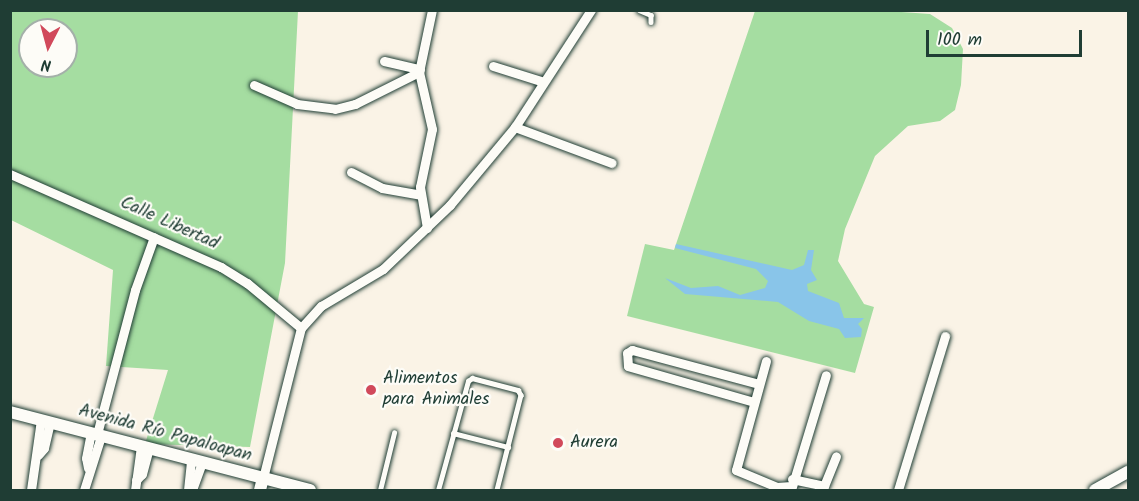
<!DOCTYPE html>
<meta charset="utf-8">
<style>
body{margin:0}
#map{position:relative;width:1139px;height:501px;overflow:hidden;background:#faf3e6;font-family:Kalam,sans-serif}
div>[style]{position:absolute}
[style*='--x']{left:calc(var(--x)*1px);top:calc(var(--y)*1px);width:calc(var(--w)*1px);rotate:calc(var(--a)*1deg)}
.green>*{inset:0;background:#a5dda1}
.water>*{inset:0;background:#89c5e9}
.roads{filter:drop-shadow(0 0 2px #1f3d34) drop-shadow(0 0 2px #1f3d34)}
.lane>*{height:4.5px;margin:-2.25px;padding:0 2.25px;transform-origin:2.25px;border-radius:2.25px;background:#fdfcf7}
.street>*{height:9px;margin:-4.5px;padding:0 4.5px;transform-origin:4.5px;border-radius:4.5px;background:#fdfcf7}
.secondary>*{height:12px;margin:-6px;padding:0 6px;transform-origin:6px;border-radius:6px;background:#fdfcf7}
.dots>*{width:16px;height:16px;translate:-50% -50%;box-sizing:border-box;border:3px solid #fdfcf7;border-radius:50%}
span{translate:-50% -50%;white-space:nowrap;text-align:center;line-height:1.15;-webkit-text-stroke:4.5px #fdfcf7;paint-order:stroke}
.street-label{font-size:18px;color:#1f3d34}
.poi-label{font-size:18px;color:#1f3d34}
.left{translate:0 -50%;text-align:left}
.frame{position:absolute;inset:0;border:12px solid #1f3d34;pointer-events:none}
.north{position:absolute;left:18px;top:18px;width:60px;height:60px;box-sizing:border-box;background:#fdfcf7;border:2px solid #a4b0a9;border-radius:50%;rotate:186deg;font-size:16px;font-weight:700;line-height:24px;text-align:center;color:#1f3d34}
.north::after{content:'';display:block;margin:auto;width:21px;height:27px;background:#d1495b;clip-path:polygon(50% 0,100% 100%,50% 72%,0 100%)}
.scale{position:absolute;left:926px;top:30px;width:156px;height:27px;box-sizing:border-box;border:3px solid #1f3d34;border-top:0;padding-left:8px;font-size:18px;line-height:21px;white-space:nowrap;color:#1f3d34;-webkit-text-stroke:4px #fdfcf7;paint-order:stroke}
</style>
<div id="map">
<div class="green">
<div style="clip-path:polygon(873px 10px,930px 14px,952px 28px,963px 49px,961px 85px,955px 110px,940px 121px,908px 126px,875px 156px,845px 229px,838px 261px,864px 304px,874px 307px,855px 373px,627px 316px,645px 244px,674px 250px,755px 11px)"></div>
<div style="clip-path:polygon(evenodd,10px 11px,298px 11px,285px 263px,250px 447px,145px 444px,168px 370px,106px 366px,113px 270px,11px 220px,10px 11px,30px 30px,66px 30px,66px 66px,30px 66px,30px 30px)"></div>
</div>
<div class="water">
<div style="clip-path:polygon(676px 244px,792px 270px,804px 265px,808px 250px,814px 250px,811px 270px,817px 280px,807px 284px,808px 291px,839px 303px,844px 318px,864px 318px,858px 324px,862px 329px,861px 337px,845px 338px,839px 329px,809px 321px,778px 302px,685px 294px,665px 278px,691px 288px,718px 286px,740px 295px,765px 288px,768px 281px,756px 269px,675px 248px)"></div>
</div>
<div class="roads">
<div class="lane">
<div style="--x:639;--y:10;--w:13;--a:23"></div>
<div style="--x:651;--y:15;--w:7;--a:90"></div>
<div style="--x:453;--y:433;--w:57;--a:14.3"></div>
<div style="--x:380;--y:490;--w:59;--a:-76.2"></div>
<div style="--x:438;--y:490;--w:113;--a:-74.6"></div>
<div style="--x:468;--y:381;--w:5;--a:-37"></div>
<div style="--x:472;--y:378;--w:48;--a:14.6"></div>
<div style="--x:518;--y:390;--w:6;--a:59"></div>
<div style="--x:521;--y:395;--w:98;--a:104.2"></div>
</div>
<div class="street">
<div style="--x:384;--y:61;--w:37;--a:13"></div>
<div style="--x:493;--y:66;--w:53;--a:17.4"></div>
<div style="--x:254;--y:85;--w:47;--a:23.8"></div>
<div style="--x:297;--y:104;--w:38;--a:7"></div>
<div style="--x:335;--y:109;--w:21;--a:-14"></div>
<div style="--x:355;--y:104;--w:72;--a:-26.6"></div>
<div style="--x:515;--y:127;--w:103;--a:20.4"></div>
<div style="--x:351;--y:172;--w:35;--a:27"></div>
<div style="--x:382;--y:188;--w:39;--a:10"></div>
<div style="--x:10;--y:174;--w:231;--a:23.8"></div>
<div style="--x:221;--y:267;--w:31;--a:32"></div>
<div style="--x:247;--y:283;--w:70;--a:39.8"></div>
<div style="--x:427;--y:228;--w:42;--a:-99.7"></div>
<div style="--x:420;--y:187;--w:59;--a:-78.3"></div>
<div style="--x:432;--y:129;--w:58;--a:-102.8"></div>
<div style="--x:419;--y:72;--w:63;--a:-78.2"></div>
<div style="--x:766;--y:361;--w:113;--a:105.4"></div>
<div style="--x:736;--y:470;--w:44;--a:22.5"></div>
<div style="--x:777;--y:487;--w:14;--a:-4"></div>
<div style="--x:754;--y:402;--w:131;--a:-164.1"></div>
<div style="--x:628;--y:366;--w:13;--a:-94"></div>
<div style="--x:627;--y:353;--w:6;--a:-31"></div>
<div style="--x:632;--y:350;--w:131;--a:15"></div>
<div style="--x:97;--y:434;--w:149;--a:-75.2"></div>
<div style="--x:135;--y:290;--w:56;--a:-70.3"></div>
<div style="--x:38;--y:455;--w:9;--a:-49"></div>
<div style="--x:44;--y:448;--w:27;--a:-77"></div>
<div style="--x:88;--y:468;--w:10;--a:-101"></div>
<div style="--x:86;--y:458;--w:25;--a:-79"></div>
<div style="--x:263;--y:478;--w:155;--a:-75.8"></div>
<div style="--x:301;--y:328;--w:30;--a:-48"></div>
<div style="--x:321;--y:306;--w:72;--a:-30.8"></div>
<div style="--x:383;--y:269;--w:93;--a:-43.7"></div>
<div style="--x:450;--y:205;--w:102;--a:-50.2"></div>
<div style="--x:515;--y:127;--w:140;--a:-57"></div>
<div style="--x:792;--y:479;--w:33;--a:12"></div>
<div style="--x:824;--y:486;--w:32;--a:-68"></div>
<div style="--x:136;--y:480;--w:8;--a:-45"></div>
<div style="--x:142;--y:474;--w:27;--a:-75"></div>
<div style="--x:31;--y:490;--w:71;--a:-81.9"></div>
<div style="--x:84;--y:490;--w:57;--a:-72.5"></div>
<div style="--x:135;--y:490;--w:44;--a:-82.2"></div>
<div style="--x:188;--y:490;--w:31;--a:-84"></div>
<div style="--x:192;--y:490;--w:30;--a:-70"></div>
<div style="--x:791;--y:490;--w:120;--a:-73.1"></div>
<div style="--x:898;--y:490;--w:161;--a:-73"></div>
</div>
<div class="secondary">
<div style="--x:10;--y:412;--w:310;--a:14.6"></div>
<div style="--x:260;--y:490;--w:12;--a:-76"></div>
<div style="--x:1095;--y:490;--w:38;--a:-29"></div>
</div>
</div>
<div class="dots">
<div style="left:371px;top:390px;background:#d1495b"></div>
<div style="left:558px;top:443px;background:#d1495b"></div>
</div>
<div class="street-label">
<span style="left:169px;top:224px;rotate:24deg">Calle Libertad</span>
<span style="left:165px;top:434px;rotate:15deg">Avenida Río Papaloapan</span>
</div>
<div class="poi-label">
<span class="left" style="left:383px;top:390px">Alimentos<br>para Animales</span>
<span class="left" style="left:570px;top:443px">Aurera</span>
</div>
<div class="frame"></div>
<div class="north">N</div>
<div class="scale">100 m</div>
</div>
